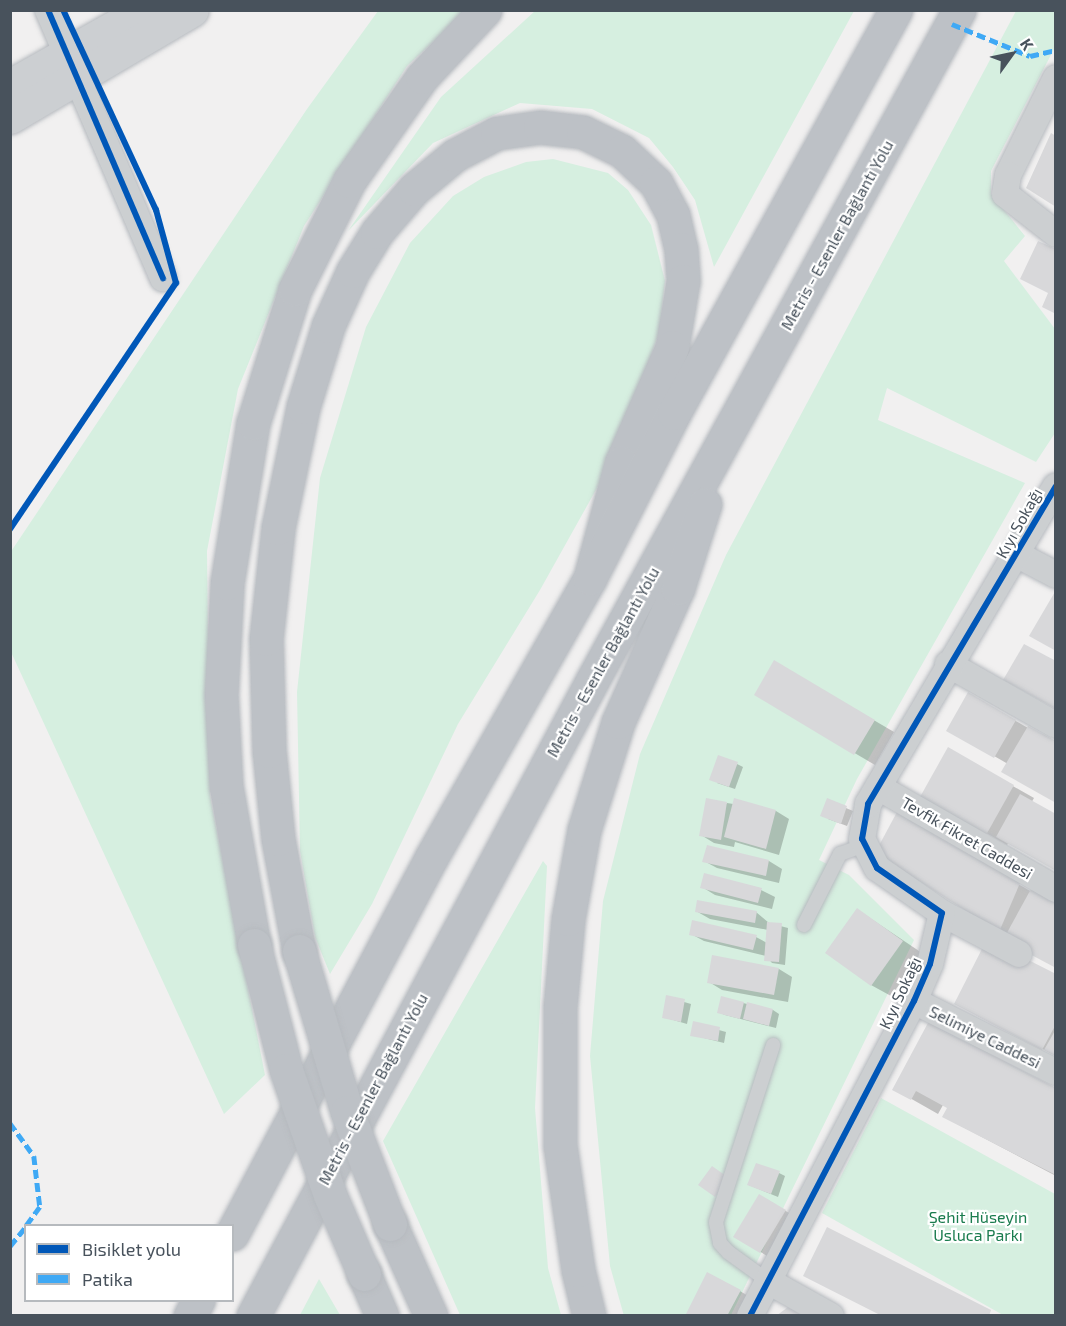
<!DOCTYPE html>
<meta charset="utf-8">
<style>
body{margin:0}
#map{position:relative;width:1066px;height:1326px;overflow:hidden;background:#f1f0f0;font-family:"Exo 2",sans-serif}
div>[style]{position:absolute}
[style*='--x']{left:calc(var(--x)*1px);top:calc(var(--y)*1px);width:calc(var(--w)*1px);rotate:calc(var(--a)*1deg)}
.green>*{inset:0;background:#d6efe0}
.shadow>*{inset:0;background:#0003}
.building>*{inset:0;background:#d8d8da}
.roads{filter:drop-shadow(0 0 2px #b6babf) drop-shadow(0 0 2px #b6babf)}
.lane>*{height:14px;margin:-7px;padding:0 7px;transform-origin:7px;border-radius:7px;background:#cccfd1}
.street>*{height:26px;margin:-13px;padding:0 13px;transform-origin:13px;border-radius:13px;background:#cccfd1}
.secondary>*{height:33px;margin:-16.5px;padding:0 16.5px;transform-origin:16.5px;border-radius:16.5px;background:#cccfd2}
.highway>*{height:33px;margin:-16.5px;padding:0 16.5px;transform-origin:16.5px;border-radius:16.5px;background:#bdc1c6}
.bridges{filter:drop-shadow(0 0 2px #b6babf) drop-shadow(0 0 2px #b6babf)}
.highway-bridge>*{height:33px;margin:-16.5px;padding:0 16.5px;transform-origin:16.5px;border-radius:16.5px;background:#bdc1c6}
.quiet>*{height:4.5px;margin-top:-2.25px;transform-origin:0;background:repeating-linear-gradient(90deg,#3fa9f5 0 9px,transparent 0 13.5px)}
.cycleway>*{height:6px;margin:-3px;padding:0 3px;transform-origin:3px;border-radius:3px;background:#0057b8}
span{translate:-50% -50%;white-space:nowrap;text-align:center;line-height:1.15;-webkit-text-stroke:4.5px #fff;paint-order:stroke}
.street-label{font-size:16px;color:#48525c}
.park-label{font-size:16px;color:#1a7c4e}
.frame{position:absolute;inset:0;border:12px solid #48525c;pointer-events:none}
.legend{position:absolute;left:24px;top:1224px;width:210px;height:78px;box-sizing:border-box;background:#fff;border:2px solid #b6babe;margin:0;padding:8px 10px;list-style:none;font-size:18px;color:#48525c}
.legend li{display:flex;align-items:center;gap:12px;height:30px}
.legend b{width:30px;border:2px solid #b6babe}
.north{position:absolute;left:982px;top:24px;width:60px;height:60px;-webkit-text-stroke:4px #fff;paint-order:stroke;rotate:57deg;font-size:16px;font-weight:700;line-height:24px;text-align:center;color:#48525c}
.north::after{content:'';display:block;margin:auto;width:21px;height:27px;background:#48525c;clip-path:polygon(50% 0,100% 100%,50% 72%,0 100%)}
</style>
<div id="map">
<div class="green">
<div style="clip-path:polygon(536px 10px,854px 10px,854px 11px,714px 267px,695px 200px,673px 167px,649px 138px,592px 109px,520px 103px,433px 143px,348px 231px,441px 97px)"></div>
<div style="clip-path:polygon(378px 11px,467px 11px,407px 66px,304px 226px,238px 389px,207px 551px,210px 796px,265px 1075px,224px 1114px,11px 652px,10px 553px,307px 109px)"></div>
<div style="clip-path:polygon(1016px 11px,1055px 11px,1055px 47px,991px 171px,991px 194px,1025px 236px,1004px 261px,1055px 329px,1055px 433px,1036px 462px,887px 388px,878px 420px,1025px 483px,857px 779px,819px 860px,849px 875px,914px 940px,731px 1315px,624px 1316px,610px 1266px,590px 1056px,603px 901px,640px 754px,726px 555px)"></div>
<div style="clip-path:polygon(553px 159px,608px 173px,628px 190px,651px 225px,665px 281px,659px 333px,616px 454px,540px 590px,458px 724px,372px 904px,330px 974px,315px 937px,300px 851px,297px 692px,320px 478px,366px 327px,410px 243px,453px 196px,484px 177px,526px 162px)"></div>
<div style="clip-path:polygon(543px 861px,547px 866px,535px 1108px,548px 1268px,561px 1315px,460px 1315px,383px 1141px)"></div>
<div style="clip-path:polygon(881px 1098px,1055px 1194px,1055px 1315px,1003px 1315px,822px 1213px)"></div>
<div style="clip-path:polygon(319px 1279px,340px 1315px,300px 1315px)"></div>
</div>
<div class="shadow">
<div style="clip-path:polygon(775px 662px,894px 732px,875px 765px,756px 695px)"></div>
<div style="clip-path:polygon(969px 694px,1028px 728px,1008px 764px,949px 730px)"></div>
<div style="clip-path:polygon(948px 749px,1034px 798px,1007px 845px,922px 796px)"></div>
<div style="clip-path:polygon(737px 764px,743px 767px,735px 789px,717px 783px)"></div>
<div style="clip-path:polygon(827px 800px,853px 811px,847px 826px,828px 819px)"></div>
<div style="clip-path:polygon(727px 803px,776px 811px,789px 819px,779px 855px,735px 842px,734px 847px,714px 843px,701px 835px)"></div>
<div style="clip-path:polygon(898px 814px,1032px 892px,1056px 967px,1000px 930px)"></div>
<div style="clip-path:polygon(704px 861px,769px 861px,782px 869px,779px 883px,717px 868px)"></div>
<div style="clip-path:polygon(702px 887px,761px 890px,775px 897px,772px 909px,715px 895px)"></div>
<div style="clip-path:polygon(858px 910px,922px 953px,891px 996px,871px 985px)"></div>
<div style="clip-path:polygon(696px 911px,756px 912px,769px 923px,788px 928px,785px 965px,772px 963px,766px 956px,704px 941px,691px 934px,756px 937px,767px 943px,768px 930px,710px 919px)"></div>
<div style="clip-path:polygon(714px 957px,779px 969px,792px 977px,788px 1002px,722px 990px,709px 982px)"></div>
<div style="clip-path:polygon(1056px 976px,1056px 1056px,976px 1015px)"></div>
<div style="clip-path:polygon(667px 997px,691px 1004px,687px 1024px,663px 1017px)"></div>
<div style="clip-path:polygon(722px 998px,773px 1010px,779px 1014px,776px 1028px,725px 1015px,718px 1012px)"></div>
<div style="clip-path:polygon(694px 1023px,726px 1032px,724px 1043px,692px 1035px)"></div>
<div style="clip-path:polygon(894px 1089px,1056px 1090px,1056px 1176px,944px 1117px,949px 1108px,943px 1105px,938px 1114px)"></div>
<div style="clip-path:polygon(779px 1173px,785px 1176px,778px 1197px,749px 1185px)"></div>
<div style="clip-path:polygon(759px 1196px,798px 1218px,774px 1260px,735px 1237px)"></div>
<div style="clip-path:polygon(740px 1291px,753px 1299px,744px 1316px,687px 1316px)"></div>
</div>
<div class="building">
<div style="clip-path:polygon(1051px 133px,1056px 136px,1056px 207px,1026px 188px)"></div>
<div style="clip-path:polygon(1038px 241px,1056px 249px,1056px 314px,1042px 307px,1048px 293px,1020px 279px)"></div>
<div style="clip-path:polygon(1056px 590px,1056px 651px,1029px 636px)"></div>
<div style="clip-path:polygon(1024px 644px,1056px 661px,1056px 709px,1003px 680px)"></div>
<div style="clip-path:polygon(774px 660px,875px 720px,854px 755px,754px 695px)"></div>
<div style="clip-path:polygon(968px 692px,1016px 720px,994px 758px,946px 731px)"></div>
<div style="clip-path:polygon(1028px 726px,1056px 741px,1056px 803px,1001px 772px)"></div>
<div style="clip-path:polygon(948px 747px,1014px 785px,986px 835px,920px 797px)"></div>
<div style="clip-path:polygon(718px 755px,738px 762px,729px 787px,709px 780px)"></div>
<div style="clip-path:polygon(1020px 794px,1056px 814px,1056px 871px,996px 837px)"></div>
<div style="clip-path:polygon(706px 798px,727px 802px,721px 840px,699px 836px)"></div>
<div style="clip-path:polygon(734px 798px,776px 810px,766px 849px,724px 837px)"></div>
<div style="clip-path:polygon(827px 798px,847px 806px,841px 824px,820px 816px)"></div>
<div style="clip-path:polygon(897px 812px,1020px 883px,999px 932px,875px 853px)"></div>
<div style="clip-path:polygon(707px 845px,769px 860px,766px 876px,702px 862px)"></div>
<div style="clip-path:polygon(704px 873px,762px 888px,758px 903px,700px 888px)"></div>
<div style="clip-path:polygon(1031px 889px,1056px 903px,1056px 968px,1003px 940px)"></div>
<div style="clip-path:polygon(697px 900px,757px 911px,755px 923px,695px 912px)"></div>
<div style="clip-path:polygon(857px 908px,903px 941px,871px 986px,825px 953px)"></div>
<div style="clip-path:polygon(692px 920px,757px 935px,753px 950px,689px 935px)"></div>
<div style="clip-path:polygon(767px 922px,782px 923px,779px 962px,764px 961px)"></div>
<div style="clip-path:polygon(987px 939px,1056px 974px,1056px 1024px,1042px 1050px,954px 1004px)"></div>
<div style="clip-path:polygon(712px 955px,779px 968px,774px 995px,707px 983px)"></div>
<div style="clip-path:polygon(666px 995px,685px 999px,681px 1022px,662px 1018px)"></div>
<div style="clip-path:polygon(721px 996px,744px 1002px,740px 1019px,717px 1013px)"></div>
<div style="clip-path:polygon(747px 1002px,773px 1009px,769px 1026px,743px 1019px)"></div>
<div style="clip-path:polygon(693px 1021px,720px 1027px,718px 1041px,690px 1036px)"></div>
<div style="clip-path:polygon(929px 1021px,1056px 1088px,1056px 1175px,942px 1117px,947px 1108px,916px 1091px,911px 1100px,892px 1090px)"></div>
<div style="clip-path:polygon(1056px 1029px,1056px 1056px,1044px 1050px)"></div>
<div style="clip-path:polygon(756px 1163px,780px 1171px,771px 1194px,747px 1185px)"></div>
<div style="clip-path:polygon(712px 1166px,729px 1178px,715px 1197px,698px 1185px)"></div>
<div style="clip-path:polygon(759px 1194px,786px 1210px,760px 1253px,733px 1237px)"></div>
<div style="clip-path:polygon(827px 1227px,991px 1310px,989px 1316px,882px 1316px,803px 1276px)"></div>
<div style="clip-path:polygon(707px 1272px,741px 1290px,727px 1316px,685px 1316px)"></div>
<div style="clip-path:polygon(788px 1307px,803px 1316px,776px 1316px)"></div>
</div>
<div class="roads">
<div class="lane">
<div style="--x:804;--y:925;--w:80;--a:-63.1"></div>
<div style="--x:840;--y:854;--w:27;--a:-20"></div>
<div style="--x:768;--y:1281;--w:49;--a:-144.1"></div>
<div style="--x:728;--y:1252;--w:12;--a:-132"></div>
<div style="--x:720;--y:1243;--w:21;--a:-101"></div>
<div style="--x:716;--y:1222;--w:186;--a:-72.1"></div>
</div>
<div class="street">
<div style="--x:48;--y:10;--w:292;--a:66.8"></div>
<div style="--x:1056;--y:78;--w:108;--a:116.3"></div>
<div style="--x:1008;--y:175;--w:19;--a:99"></div>
<div style="--x:1005;--y:194;--w:65;--a:38.1"></div>
<div style="--x:1018;--y:555;--w:43;--a:27.8"></div>
<div style="--x:948;--y:664;--w:124;--a:29.5"></div>
<div style="--x:878;--y:787;--w:205;--a:29.8"></div>
<div style="--x:942;--y:913;--w:87;--a:28"></div>
<div style="--x:914;--y:1001;--w:159;--a:26.6"></div>
<div style="--x:768;--y:1281;--w:72;--a:29.1"></div>
<div style="--x:750;--y:1316;--w:355;--a:-62.5"></div>
<div style="--x:914;--y:1001;--w:40;--a:-66.6"></div>
<div style="--x:930;--y:964;--w:52;--a:-76.8"></div>
<div style="--x:942;--y:913;--w:79;--a:-145.3"></div>
<div style="--x:877;--y:868;--w:33;--a:-117"></div>
<div style="--x:862;--y:839;--w:36;--a:-80"></div>
<div style="--x:868;--y:804;--w:369;--a:-59.4"></div>
</div>
<div class="secondary">
<div style="--x:10;--y:86;--w:155;--a:-29.4"></div>
<div style="--x:10;--y:117;--w:211;--a:-30.5"></div>
</div>
<div class="highway">
<div style="--x:254;--y:945;--w:160;--a:-100"></div>
<div style="--x:226;--y:787;--w:92;--a:-93.1"></div>
<div style="--x:221;--y:695;--w:112;--a:-86.9"></div>
<div style="--x:227;--y:583;--w:162;--a:-80.8"></div>
<div style="--x:253;--y:423;--w:140;--a:-72.6"></div>
<div style="--x:295;--y:289;--w:121;--a:-63.4"></div>
<div style="--x:349;--y:181;--w:127;--a:-54.9"></div>
<div style="--x:422;--y:77;--w:92;--a:-46.8"></div>
<div style="--x:299;--y:951;--w:114;--a:-100.6"></div>
<div style="--x:278;--y:839;--w:88;--a:-95.8"></div>
<div style="--x:269;--y:751;--w:112;--a:-91.5"></div>
<div style="--x:266;--y:639;--w:112;--a:-83.8"></div>
<div style="--x:278;--y:528;--w:124;--a:-78.3"></div>
<div style="--x:303;--y:407;--w:85;--a:-72.8"></div>
<div style="--x:328;--y:326;--w:60;--a:-65.6"></div>
<div style="--x:353;--y:271;--w:46;--a:-58.4"></div>
<div style="--x:377;--y:232;--w:57;--a:-49.3"></div>
<div style="--x:414;--y:189;--w:53;--a:-39.7"></div>
<div style="--x:455;--y:155;--w:47;--a:-27.6"></div>
<div style="--x:497;--y:133;--w:43;--a:-7.9"></div>
<div style="--x:540;--y:127;--w:43;--a:6.6"></div>
<div style="--x:583;--y:132;--w:43;--a:26"></div>
<div style="--x:622;--y:151;--w:47;--a:43.3"></div>
<div style="--x:656;--y:183;--w:36;--a:62"></div>
<div style="--x:673;--y:215;--w:35;--a:77"></div>
<div style="--x:681;--y:249;--w:32;--a:86"></div>
<div style="--x:683;--y:281;--w:67;--a:99.5"></div>
<div style="--x:672;--y:347;--w:127;--a:113.7"></div>
<div style="--x:621;--y:463;--w:119;--a:105.1"></div>
<div style="--x:390;--y:1224;--w:101;--a:66"></div>
<div style="--x:232;--y:1234;--w:425;--a:-62.1"></div>
<div style="--x:431;--y:858;--w:322;--a:-60.4"></div>
<div style="--x:590;--y:578;--w:185;--a:-63"></div>
<div style="--x:674;--y:413;--w:460;--a:-61.2"></div>
<div style="--x:364;--y:1274;--w:46;--a:66.8"></div>
<div style="--x:190;--y:1316;--w:18;--a:-63"></div>
<div style="--x:253;--y:1316;--w:720;--a:-61.9"></div>
<div style="--x:592;--y:681;--w:765;--a:-61.32"></div>
<div style="--x:589;--y:1316;--w:47;--a:-103.4"></div>
<div style="--x:578;--y:1270;--w:126;--a:-98.2"></div>
<div style="--x:560;--y:1145;--w:138;--a:-90"></div>
<div style="--x:560;--y:1007;--w:88;--a:-84.8"></div>
<div style="--x:568;--y:919;--w:90;--a:-79.8"></div>
<div style="--x:584;--y:830;--w:113;--a:-72.5"></div>
<div style="--x:618;--y:722;--w:147;--a:-65.9"></div>
<div style="--x:678;--y:588;--w:88;--a:-72.2"></div>
</div>
</div>
<div class="bridges">
<div class="highway-bridge">
<div style="--x:254;--y:945;--w:129;--a:75.6"></div>
<div style="--x:286;--y:1070;--w:133;--a:70.6"></div>
<div style="--x:330;--y:1195;--w:86;--a:66.7"></div>
<div style="--x:299;--y:951;--w:168;--a:73.4"></div>
<div style="--x:347;--y:1112;--w:120;--a:69"></div>
</div>
</div>
<div class="quiet">
<div style="--x:952;--y:24;--w:84;--a:22.3"></div>
<div style="--x:1030;--y:56;--w:27;--a:-13"></div>
<div style="--x:10;--y:1123;--w:41;--a:54"></div>
<div style="--x:34;--y:1156;--w:51;--a:83.3"></div>
<div style="--x:40;--y:1207;--w:24;--a:126"></div>
<div style="--x:10;--y:1246;--w:26;--a:-51"></div>
</div>
<div class="cycleway">
<div style="--x:48;--y:10;--w:292;--a:66.8"></div>
<div style="--x:10;--y:529;--w:297;--a:-56"></div>
<div style="--x:176;--y:283;--w:76;--a:-105.3"></div>
<div style="--x:156;--y:210;--w:221;--a:-114.9"></div>
<div style="--x:750;--y:1316;--w:355;--a:-62.5"></div>
<div style="--x:914;--y:1001;--w:40;--a:-66.6"></div>
<div style="--x:930;--y:964;--w:52;--a:-76.8"></div>
<div style="--x:942;--y:913;--w:79;--a:-145.3"></div>
<div style="--x:877;--y:868;--w:33;--a:-117"></div>
<div style="--x:862;--y:839;--w:36;--a:-80"></div>
<div style="--x:868;--y:804;--w:369;--a:-59.4"></div>
</div>
<div class="street-label">
<span style="left:837px;top:235px;rotate:-61deg">Metris - Esenler Bağlantı Yolu</span>
<span style="left:1019px;top:523px;rotate:-61deg">Kıyı Sokağı</span>
<span style="left:603px;top:662px;rotate:-61deg">Metris - Esenler Bağlantı Yolu</span>
<span style="left:967px;top:838px;rotate:30deg">Tevfik Fikret Caddesi</span>
<span style="left:900px;top:993px;rotate:-65deg">Kıyı Sokağı</span>
<span style="left:985px;top:1037px;rotate:26deg">Selimiye Caddesi</span>
<span style="left:373px;top:1089px;rotate:-62deg">Metris - Esenler Bağlantı Yolu</span>
</div>
<div class="park-label">
<span style="left:978px;top:1226px">Şehit Hüseyin<br>Usluca Parkı</span>
</div>
<div class="frame"></div>
<ul class="legend">
<li><b style="height:8px;background:#0057b8"></b>Bisiklet yolu</li>
<li><b style="height:8px;background:#3fa9f5"></b>Patika</li>
</ul>
<div class="north">K</div>
</div>
